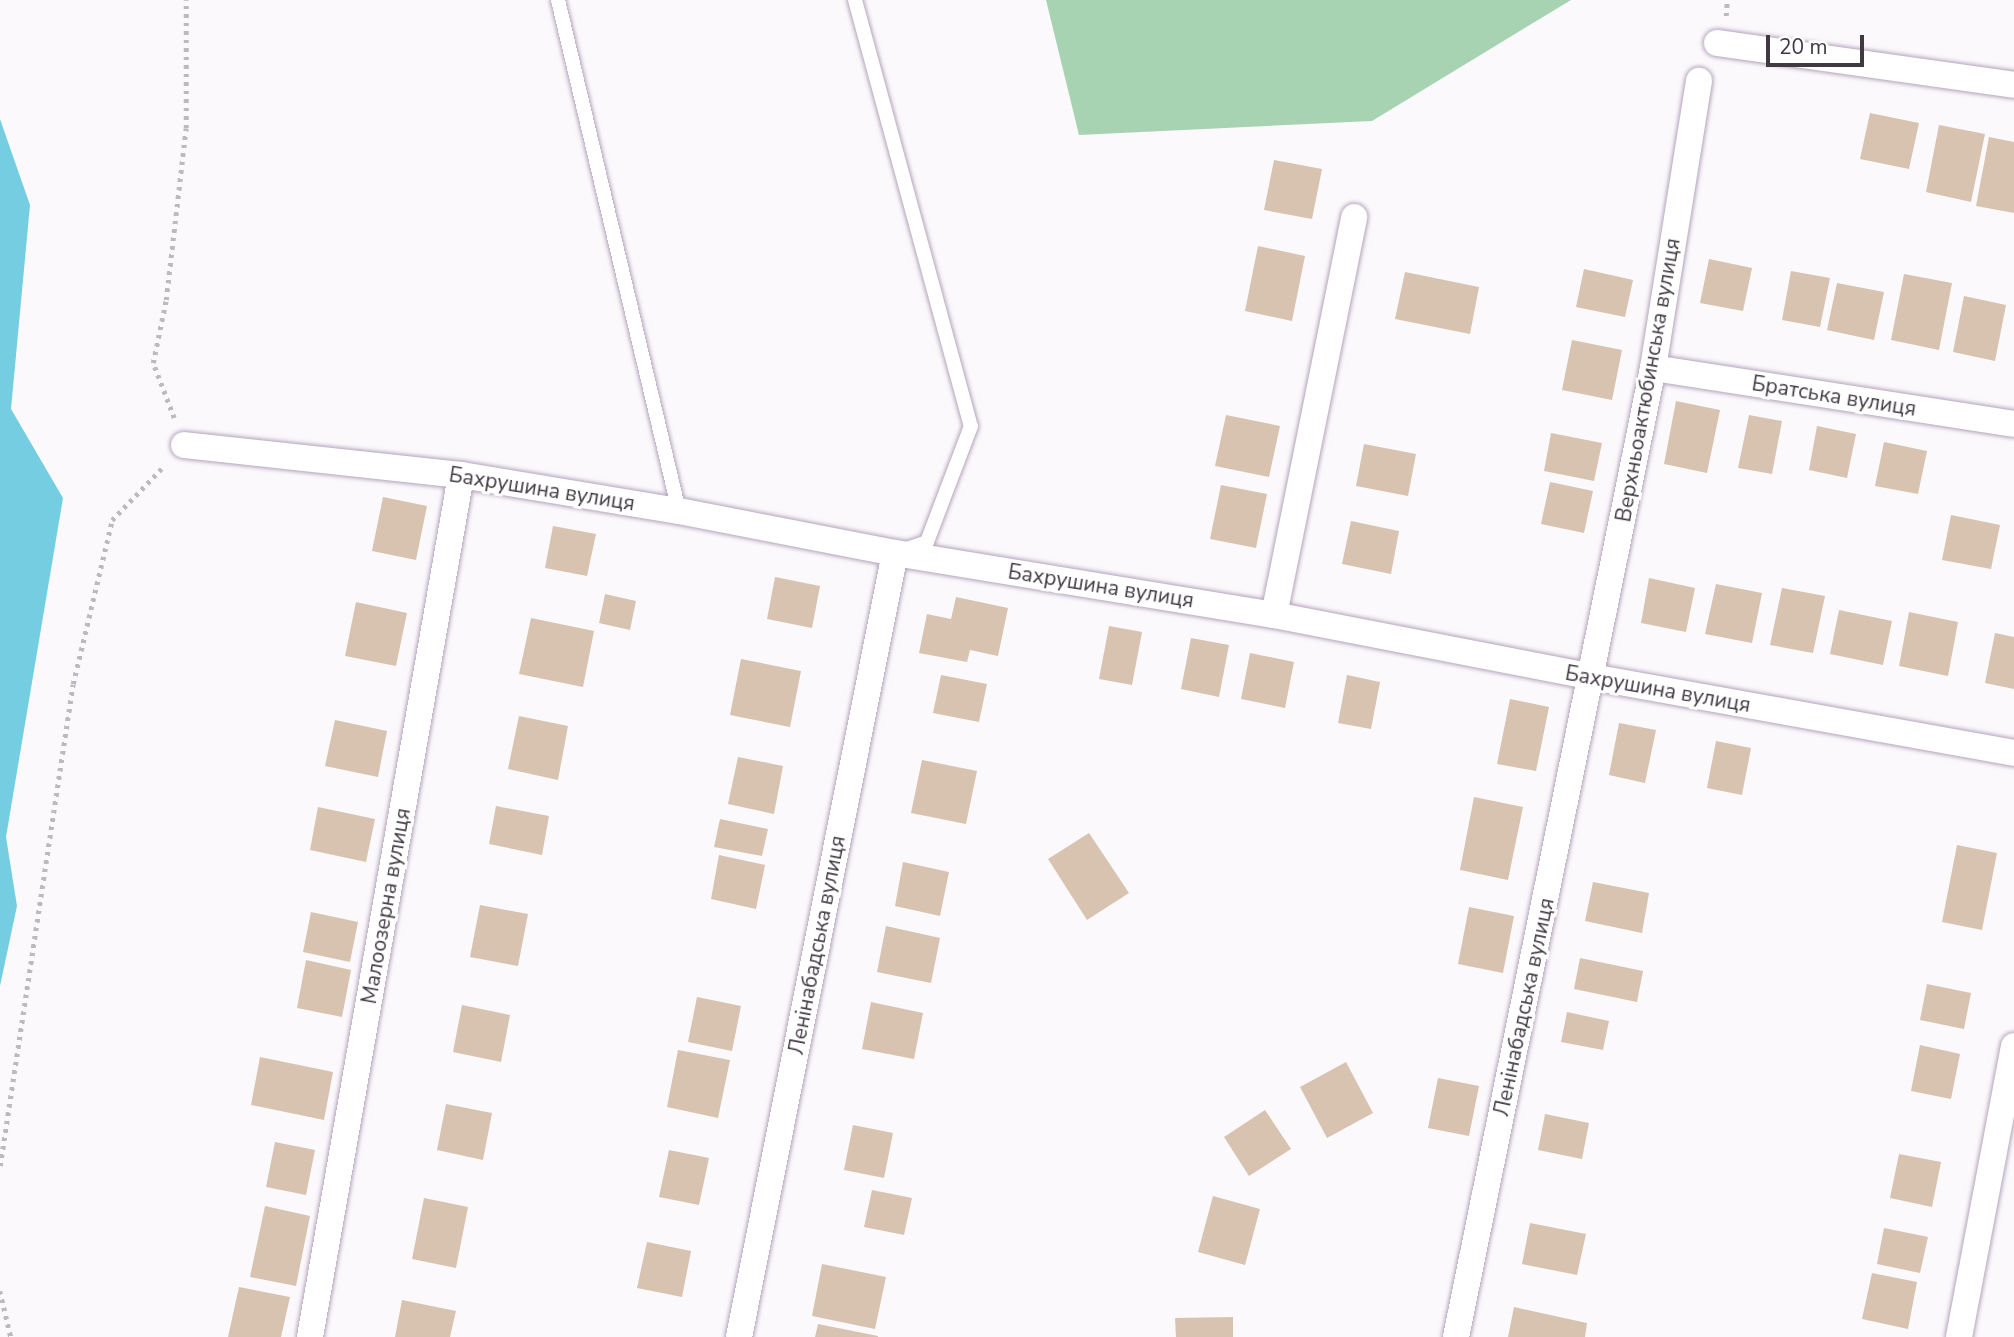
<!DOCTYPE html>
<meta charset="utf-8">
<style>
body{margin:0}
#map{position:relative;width:2014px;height:1337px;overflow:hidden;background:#fcf9fd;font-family:"Nunito Sans",sans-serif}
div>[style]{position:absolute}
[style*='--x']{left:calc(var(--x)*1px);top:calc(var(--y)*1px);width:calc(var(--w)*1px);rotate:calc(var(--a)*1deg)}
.green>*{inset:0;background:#a8d3b3}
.water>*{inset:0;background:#75cde1}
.building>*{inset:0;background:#d7c3af}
.path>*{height:4.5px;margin-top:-2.25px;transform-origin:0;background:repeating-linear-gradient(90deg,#bdb9bf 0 3.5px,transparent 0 8.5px)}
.roads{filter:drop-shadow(0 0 2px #b4a4ba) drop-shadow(0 0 2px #b4a4ba)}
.lane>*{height:14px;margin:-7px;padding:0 7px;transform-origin:7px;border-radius:7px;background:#fff}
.street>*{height:26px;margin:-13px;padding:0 13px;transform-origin:13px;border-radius:13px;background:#fff}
span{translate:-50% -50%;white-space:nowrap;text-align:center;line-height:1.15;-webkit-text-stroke:6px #fff;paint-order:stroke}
.street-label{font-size:21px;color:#403942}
.scale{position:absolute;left:1766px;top:35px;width:98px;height:32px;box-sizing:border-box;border:4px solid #403942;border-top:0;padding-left:9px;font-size:21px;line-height:24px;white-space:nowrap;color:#403942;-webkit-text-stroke:5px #fff;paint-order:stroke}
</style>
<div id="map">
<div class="green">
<div style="clip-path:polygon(1046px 0,1571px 0,1372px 121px,1079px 135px)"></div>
</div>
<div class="water">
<div style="clip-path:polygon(0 119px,30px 205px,11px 409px,63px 498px,6px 837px,17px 906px,0 986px)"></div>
</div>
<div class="building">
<div style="clip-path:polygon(1870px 113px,1919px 123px,1909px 169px,1860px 159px)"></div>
<div style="clip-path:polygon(1939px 125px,1985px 134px,1971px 202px,1926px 192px)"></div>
<div style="clip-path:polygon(1989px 137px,2014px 142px,2014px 213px,1976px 206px)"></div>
<div style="clip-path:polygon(1274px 160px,1322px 169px,1312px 219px,1264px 210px)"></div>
<div style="clip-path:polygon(1258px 246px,1305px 256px,1292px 321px,1245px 311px)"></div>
<div style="clip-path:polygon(1709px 259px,1752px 268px,1743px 311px,1700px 303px)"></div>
<div style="clip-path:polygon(1584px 269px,1633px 280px,1625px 317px,1576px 307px)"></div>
<div style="clip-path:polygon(1791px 271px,1830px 278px,1820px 327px,1782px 320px)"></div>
<div style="clip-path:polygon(1405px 272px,1479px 287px,1470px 334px,1395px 319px)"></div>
<div style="clip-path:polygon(1904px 274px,1952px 283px,1939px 350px,1891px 340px)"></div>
<div style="clip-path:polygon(1837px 283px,1884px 292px,1874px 340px,1827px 330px)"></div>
<div style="clip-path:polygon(1964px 296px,2006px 305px,1995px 361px,1953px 352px)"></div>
<div style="clip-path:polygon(1572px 340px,1622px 350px,1612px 400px,1562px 390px)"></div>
<div style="clip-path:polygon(1676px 401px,1720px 410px,1707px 473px,1664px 464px)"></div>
<div style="clip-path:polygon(1226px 415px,1280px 426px,1269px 477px,1215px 466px)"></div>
<div style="clip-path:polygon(1749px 415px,1782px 421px,1772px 474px,1738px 468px)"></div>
<div style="clip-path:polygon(1817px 426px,1856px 434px,1847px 478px,1809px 470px)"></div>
<div style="clip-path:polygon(1551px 433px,1602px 443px,1594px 481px,1544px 471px)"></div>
<div style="clip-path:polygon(1884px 442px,1927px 451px,1918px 494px,1875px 486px)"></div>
<div style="clip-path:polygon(1364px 444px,1416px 454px,1408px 496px,1356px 486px)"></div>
<div style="clip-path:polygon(1550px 482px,1593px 491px,1584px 533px,1541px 524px)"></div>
<div style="clip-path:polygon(1221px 485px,1267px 494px,1256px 548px,1210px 539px)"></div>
<div style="clip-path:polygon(383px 497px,427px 506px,416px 560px,372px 551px)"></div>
<div style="clip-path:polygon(1951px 515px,2000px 525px,1991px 569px,1942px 560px)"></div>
<div style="clip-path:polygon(1351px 521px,1399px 531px,1391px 574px,1342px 564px)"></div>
<div style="clip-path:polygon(553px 526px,596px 534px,587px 576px,545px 568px)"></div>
<div style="clip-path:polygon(775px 577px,820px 586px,812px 628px,767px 619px)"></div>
<div style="clip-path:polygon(1649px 578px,1695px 588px,1686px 632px,1641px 623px)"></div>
<div style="clip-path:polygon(1716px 584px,1762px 593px,1752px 643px,1705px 634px)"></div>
<div style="clip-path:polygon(1782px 588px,1825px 596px,1813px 653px,1770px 645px)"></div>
<div style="clip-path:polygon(605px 594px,636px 601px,630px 630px,599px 623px)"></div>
<div style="clip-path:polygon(956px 597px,1008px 608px,998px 656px,970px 650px,967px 662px,919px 653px,927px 614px,951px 619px)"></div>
<div style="clip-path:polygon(356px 602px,407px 613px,396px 666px,345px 656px)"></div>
<div style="clip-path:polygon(1839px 610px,1892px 621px,1883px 665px,1830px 654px)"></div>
<div style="clip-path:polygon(1909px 612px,1958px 622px,1948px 676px,1899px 666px)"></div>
<div style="clip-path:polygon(531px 618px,594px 631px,583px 687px,519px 674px)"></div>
<div style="clip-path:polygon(1109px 626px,1142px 632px,1132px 685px,1099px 679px)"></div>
<div style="clip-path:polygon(1995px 633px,2014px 637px,2014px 689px,1985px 683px)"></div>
<div style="clip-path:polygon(1191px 638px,1229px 645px,1219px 697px,1181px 689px)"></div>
<div style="clip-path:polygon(1250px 653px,1294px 662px,1285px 708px,1241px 699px)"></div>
<div style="clip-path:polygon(741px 659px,801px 671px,790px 727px,730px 715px)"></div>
<div style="clip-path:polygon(941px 675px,987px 684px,979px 722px,933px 713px)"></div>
<div style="clip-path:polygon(1347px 675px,1380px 682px,1371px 729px,1338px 723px)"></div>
<div style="clip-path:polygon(1510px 699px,1549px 707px,1536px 771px,1497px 764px)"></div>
<div style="clip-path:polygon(519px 716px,568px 726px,558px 780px,508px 769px)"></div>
<div style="clip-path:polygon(335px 720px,387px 731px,378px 777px,325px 766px)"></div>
<div style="clip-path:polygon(1619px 723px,1656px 730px,1645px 783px,1609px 775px)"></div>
<div style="clip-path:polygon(1716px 741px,1751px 748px,1742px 795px,1707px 788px)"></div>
<div style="clip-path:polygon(738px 757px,783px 766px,774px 814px,728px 804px)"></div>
<div style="clip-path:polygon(922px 760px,977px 771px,966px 824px,911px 813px)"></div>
<div style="clip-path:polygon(1474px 797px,1523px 807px,1508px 880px,1460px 870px)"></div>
<div style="clip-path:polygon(496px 806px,549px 816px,542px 855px,489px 844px)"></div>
<div style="clip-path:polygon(318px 807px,375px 819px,366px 862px,310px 850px)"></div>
<div style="clip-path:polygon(720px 819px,768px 829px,762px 856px,714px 847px)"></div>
<div style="clip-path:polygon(1089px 833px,1129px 893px,1087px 920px,1048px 859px)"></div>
<div style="clip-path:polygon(1957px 845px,1997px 853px,1982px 930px,1942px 922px)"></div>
<div style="clip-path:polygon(719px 855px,765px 865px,756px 909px,711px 899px)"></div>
<div style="clip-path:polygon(903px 862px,949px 872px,940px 916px,895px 906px)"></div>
<div style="clip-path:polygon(1593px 882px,1649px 893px,1642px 933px,1585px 921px)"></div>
<div style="clip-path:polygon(480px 905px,528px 914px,518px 966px,470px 957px)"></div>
<div style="clip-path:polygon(1469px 907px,1514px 916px,1503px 973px,1458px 964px)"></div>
<div style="clip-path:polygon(311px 912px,358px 922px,350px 962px,303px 952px)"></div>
<div style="clip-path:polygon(886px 926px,940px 938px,931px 983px,877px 972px)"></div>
<div style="clip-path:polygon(1580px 958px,1643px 971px,1637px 1002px,1574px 989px)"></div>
<div style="clip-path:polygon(306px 960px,351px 970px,342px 1017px,297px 1008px)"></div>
<div style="clip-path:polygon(1927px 984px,1971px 993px,1964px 1029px,1920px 1020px)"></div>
<div style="clip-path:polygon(697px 997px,741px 1006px,732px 1051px,688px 1042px)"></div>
<div style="clip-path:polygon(871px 1002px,923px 1013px,914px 1059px,862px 1049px)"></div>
<div style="clip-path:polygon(462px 1005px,510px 1015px,501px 1062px,453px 1052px)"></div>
<div style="clip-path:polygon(1567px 1012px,1609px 1021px,1603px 1050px,1561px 1042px)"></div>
<div style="clip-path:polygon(1920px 1045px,1960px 1054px,1951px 1099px,1911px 1091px)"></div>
<div style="clip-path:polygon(678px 1050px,730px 1060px,718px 1118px,667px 1107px)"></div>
<div style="clip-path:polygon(260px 1057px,333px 1072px,324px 1120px,251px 1105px)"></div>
<div style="clip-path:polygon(1346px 1062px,1373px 1113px,1327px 1138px,1300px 1087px)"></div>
<div style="clip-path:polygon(1438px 1078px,1479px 1086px,1469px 1136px,1428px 1128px)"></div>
<div style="clip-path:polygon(446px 1104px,492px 1113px,483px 1160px,437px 1150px)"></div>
<div style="clip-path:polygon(1265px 1110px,1291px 1149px,1249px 1176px,1224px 1137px)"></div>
<div style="clip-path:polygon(1545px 1114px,1589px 1123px,1582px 1159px,1538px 1150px)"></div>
<div style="clip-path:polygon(853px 1125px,893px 1133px,884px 1178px,844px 1170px)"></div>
<div style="clip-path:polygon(275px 1142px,315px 1150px,306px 1195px,266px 1187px)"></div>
<div style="clip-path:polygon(669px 1150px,709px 1158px,699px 1205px,659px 1197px)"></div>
<div style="clip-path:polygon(1899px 1154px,1941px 1162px,1932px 1207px,1890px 1198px)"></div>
<div style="clip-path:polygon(872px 1190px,912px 1198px,904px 1235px,864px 1227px)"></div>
<div style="clip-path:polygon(1213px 1196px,1260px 1209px,1245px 1265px,1198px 1252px)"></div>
<div style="clip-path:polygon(424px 1198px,468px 1207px,456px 1268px,412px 1259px)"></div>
<div style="clip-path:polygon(265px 1206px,310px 1216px,296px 1286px,250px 1277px)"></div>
<div style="clip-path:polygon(1530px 1223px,1586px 1234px,1577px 1275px,1522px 1264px)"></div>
<div style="clip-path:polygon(1884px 1228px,1928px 1237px,1920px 1273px,1877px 1264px)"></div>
<div style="clip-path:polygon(647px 1242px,691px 1251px,682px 1297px,637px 1288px)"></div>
<div style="clip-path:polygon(822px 1264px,886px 1277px,875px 1329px,812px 1316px)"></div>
<div style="clip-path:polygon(1872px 1273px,1917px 1282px,1908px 1329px,1862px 1319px)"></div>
<div style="clip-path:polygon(239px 1287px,290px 1297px,281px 1337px,228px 1337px)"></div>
<div style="clip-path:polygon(402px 1300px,456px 1311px,450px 1337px,395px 1337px)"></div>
<div style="clip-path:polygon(1514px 1307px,1587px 1323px,1585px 1337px,1508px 1337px)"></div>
<div style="clip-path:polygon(1233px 1317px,1233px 1337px,1176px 1337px,1175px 1318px)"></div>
<div style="clip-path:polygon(818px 1324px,878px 1336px,878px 1337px,815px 1337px)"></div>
</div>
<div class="path">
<div style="--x:1726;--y:16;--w:16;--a:-86"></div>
<div style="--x:174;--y:418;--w:59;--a:-110.9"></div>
<div style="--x:153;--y:363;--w:64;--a:-78.3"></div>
<div style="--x:166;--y:300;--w:173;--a:-83.4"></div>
<div style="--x:186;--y:128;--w:128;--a:-90"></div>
<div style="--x:0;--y:1166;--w:487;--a:-81.4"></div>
<div style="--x:73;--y:684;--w:169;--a:-76.6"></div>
<div style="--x:112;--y:520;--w:75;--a:-46.1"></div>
<div style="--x:0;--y:1291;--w:47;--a:76.6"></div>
</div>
<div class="roads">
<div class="lane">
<div style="--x:558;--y:0;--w:525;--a:76.68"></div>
<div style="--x:855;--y:0;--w:442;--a:74.8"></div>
<div style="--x:971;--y:426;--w:124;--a:110.8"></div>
<div style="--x:927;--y:542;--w:24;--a:161"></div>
</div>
<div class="street">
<div style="--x:1717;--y:43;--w:300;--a:8"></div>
<div style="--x:1653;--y:368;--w:365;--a:8.8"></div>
<div style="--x:184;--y:445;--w:279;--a:6.2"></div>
<div style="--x:461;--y:475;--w:221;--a:9.4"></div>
<div style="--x:679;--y:511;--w:220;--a:11"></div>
<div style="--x:895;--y:553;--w:384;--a:9.3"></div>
<div style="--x:1274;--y:615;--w:324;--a:11"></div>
<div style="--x:1592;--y:677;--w:429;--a:10.2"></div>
<div style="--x:1274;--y:615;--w:406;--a:-78.6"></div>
<div style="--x:310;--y:1337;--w:875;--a:-80.06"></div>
<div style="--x:739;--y:1337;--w:799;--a:-78.75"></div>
<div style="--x:1456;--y:1337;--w:989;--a:-78.51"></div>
<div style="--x:1653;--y:368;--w:291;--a:-80.9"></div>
<div style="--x:1959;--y:1337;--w:296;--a:-79.3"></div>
</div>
</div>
<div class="street-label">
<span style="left:1648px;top:380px;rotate:-80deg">Верхньоактюбинська вулиця</span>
<span style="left:1834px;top:396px;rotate:9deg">Братська вулиця</span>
<span style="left:542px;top:489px;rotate:9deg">Бахрушина вулиця</span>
<span style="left:1101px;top:586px;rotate:9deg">Бахрушина вулиця</span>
<span style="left:1658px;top:689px;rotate:10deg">Бахрушина вулиця</span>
<span style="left:386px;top:906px;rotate:-80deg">Малоозерна вулиця</span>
<span style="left:817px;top:945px;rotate:-79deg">Ленінабадська вулиця</span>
<span style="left:1524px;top:1007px;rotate:-78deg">Ленінабадська вулиця</span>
</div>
<div class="scale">20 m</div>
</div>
